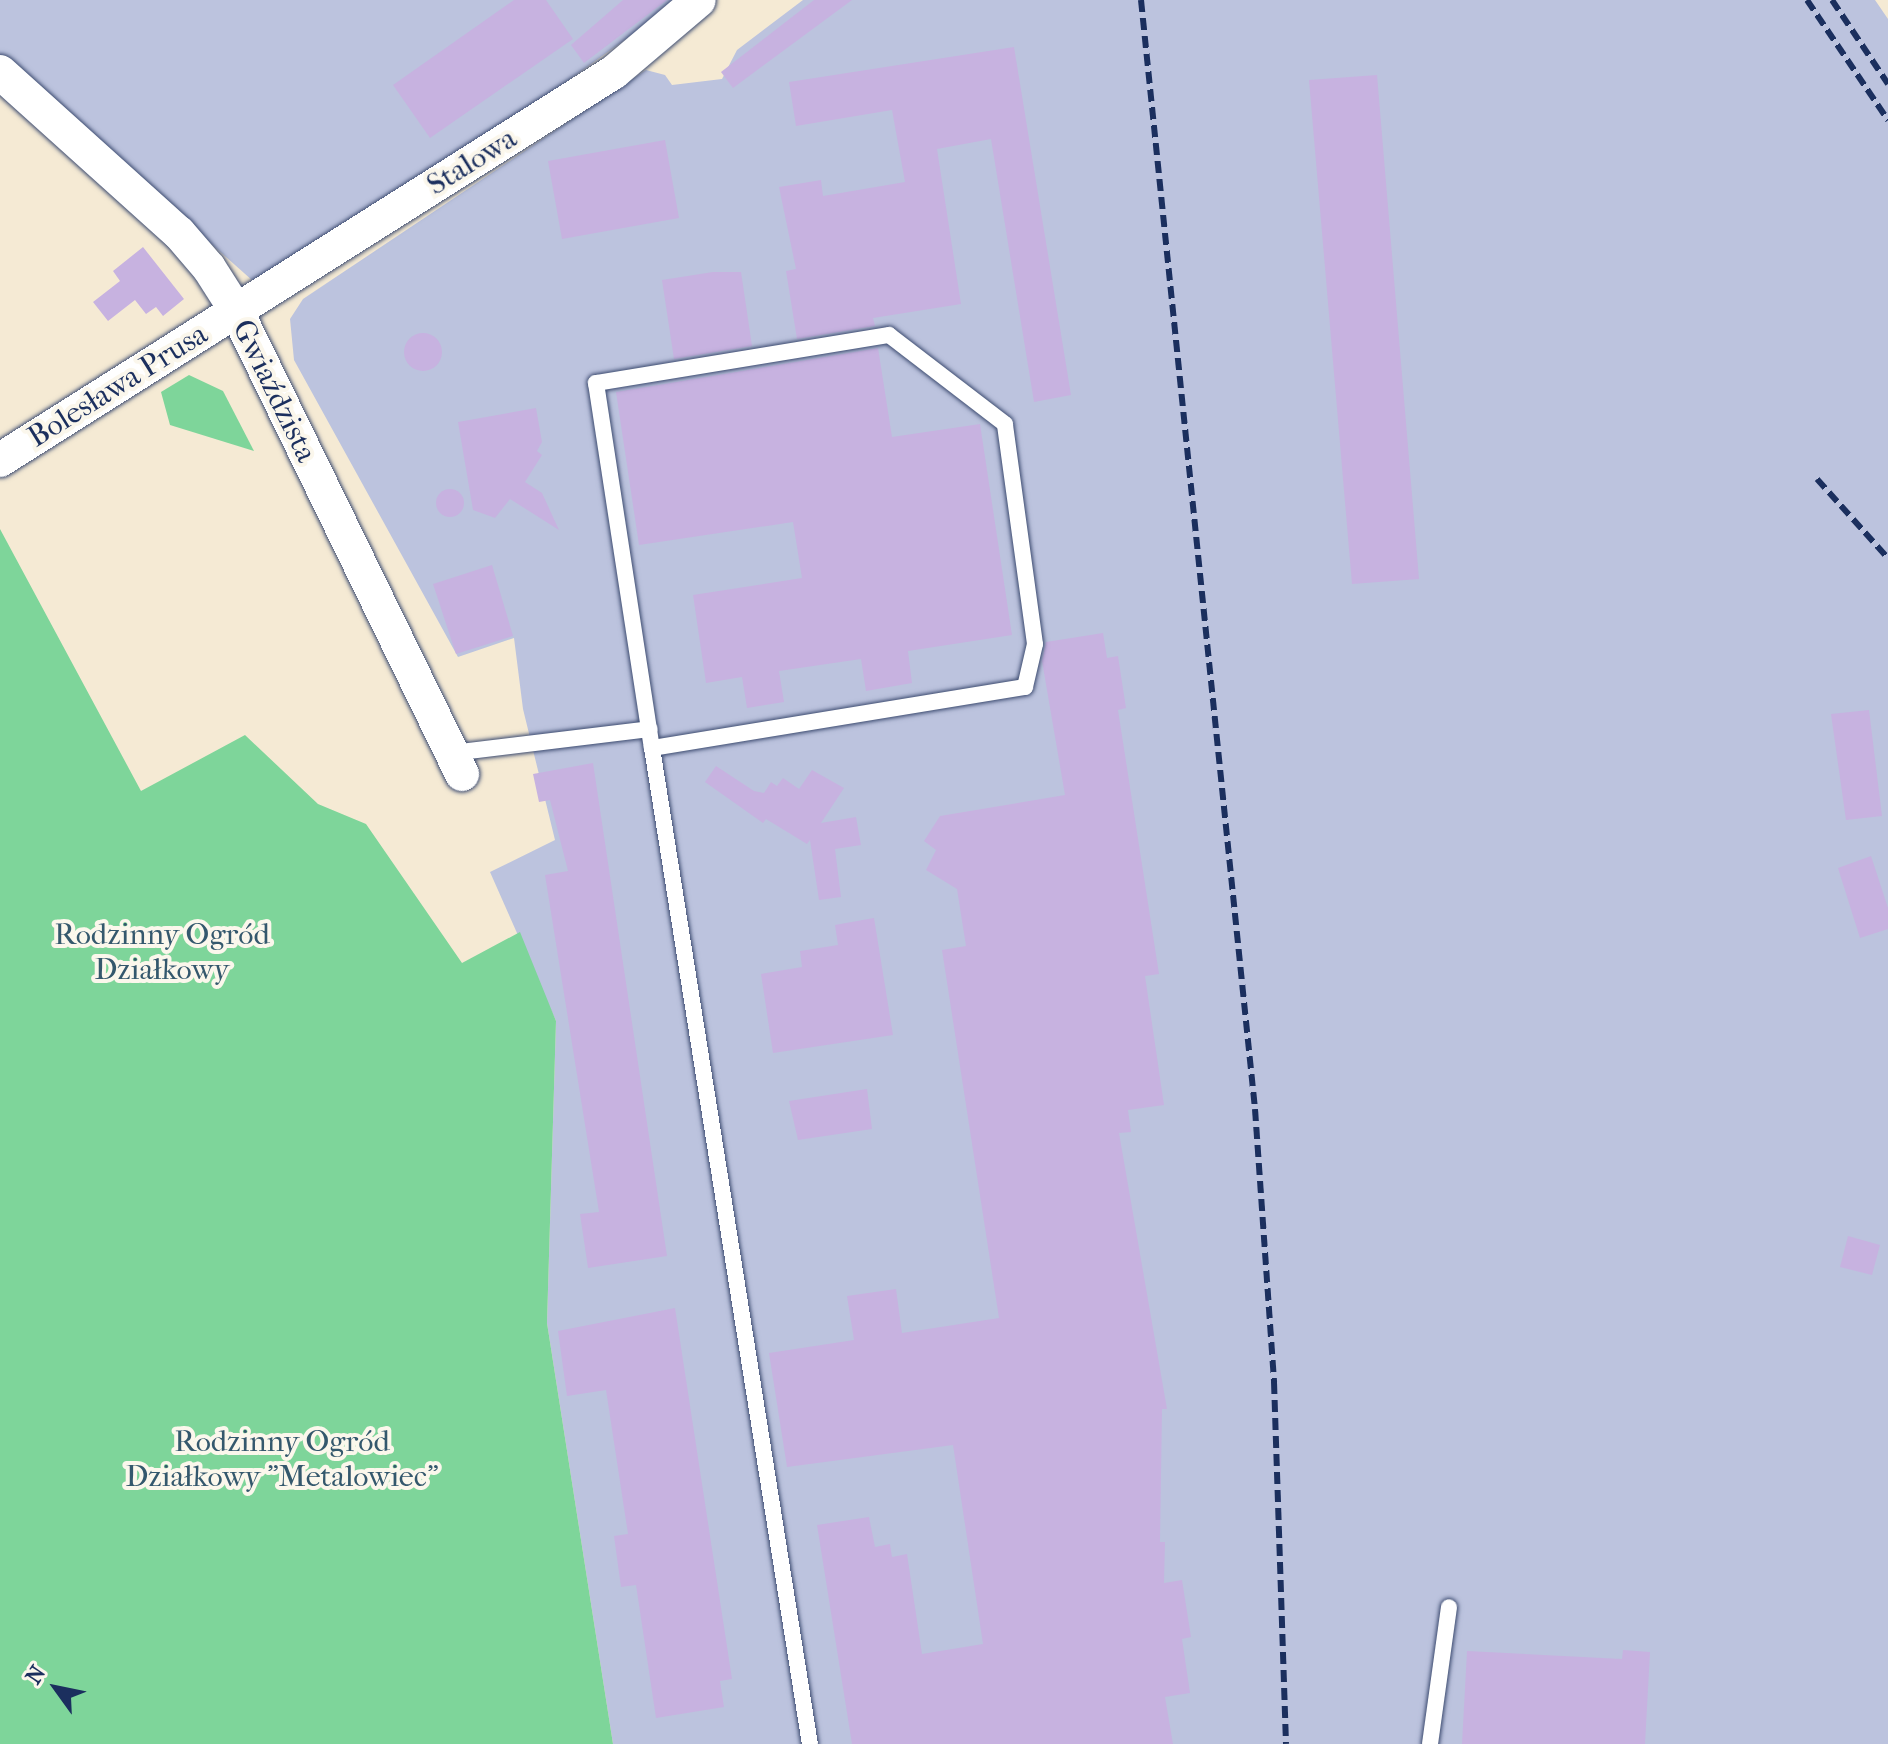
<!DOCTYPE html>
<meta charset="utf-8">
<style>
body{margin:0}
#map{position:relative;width:1888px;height:1744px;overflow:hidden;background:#f5ead4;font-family:"IM FELL French Canon",serif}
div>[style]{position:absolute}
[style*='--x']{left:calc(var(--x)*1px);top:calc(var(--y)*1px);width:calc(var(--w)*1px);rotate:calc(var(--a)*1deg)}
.industrial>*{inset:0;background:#bcc3de}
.green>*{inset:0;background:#7ed59a}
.building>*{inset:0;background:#c7b2e0}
.round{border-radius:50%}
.roads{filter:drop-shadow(0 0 2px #3c4b70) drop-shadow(0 0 2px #3c4b70)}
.lane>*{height:16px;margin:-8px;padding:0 8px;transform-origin:8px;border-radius:8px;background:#fff}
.street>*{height:34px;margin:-17px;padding:0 17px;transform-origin:17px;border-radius:17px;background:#fff}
.rail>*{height:6px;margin-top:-3px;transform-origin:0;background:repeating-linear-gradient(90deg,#1b2f5e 0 12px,transparent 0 18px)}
span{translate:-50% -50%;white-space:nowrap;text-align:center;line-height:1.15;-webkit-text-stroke:8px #fbf7ec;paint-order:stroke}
.street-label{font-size:30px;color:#1b2f5e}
.park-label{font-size:30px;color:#34586d}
.north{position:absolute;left:16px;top:1648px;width:80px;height:80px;-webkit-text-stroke:6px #fbf7ec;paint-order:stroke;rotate:303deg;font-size:22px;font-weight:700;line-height:32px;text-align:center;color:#1b2f5e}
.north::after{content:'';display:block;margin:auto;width:28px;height:36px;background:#1b2f5e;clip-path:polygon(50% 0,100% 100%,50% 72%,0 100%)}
</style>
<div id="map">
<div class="industrial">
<div style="clip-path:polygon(0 0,680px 0,541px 100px,253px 281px,0 56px)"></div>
<div style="clip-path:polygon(803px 0,1875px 0,1888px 19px,1888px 1744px,613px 1744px,547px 1323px,556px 1021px,490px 872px,555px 840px,523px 709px,514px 638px,458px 657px,294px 360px,290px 319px,303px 299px,646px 70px,665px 75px,672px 85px,722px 79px,737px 50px)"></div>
</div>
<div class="green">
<div style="clip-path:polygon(189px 375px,223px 391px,254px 451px,170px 425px,161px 392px)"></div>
<div style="clip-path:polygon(0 529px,141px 791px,245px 735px,318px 804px,366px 824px,462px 963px,520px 932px,556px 1021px,547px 1323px,613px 1744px,0 1744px)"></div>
</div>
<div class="building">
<div style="clip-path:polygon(514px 0,546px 0,573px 39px,430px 138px,393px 85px)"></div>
<div style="clip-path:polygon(623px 0,667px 0,584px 63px,571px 45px)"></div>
<div style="clip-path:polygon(814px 0,852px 0,733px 88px,721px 72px)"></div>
<div style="clip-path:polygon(1014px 47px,1071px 395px,1034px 402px,991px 139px,937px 149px,961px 304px,873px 318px,875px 326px,797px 339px,786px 271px,796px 269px,779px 187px,821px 180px,823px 196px,905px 182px,892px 110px,796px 126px,789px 82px)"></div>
<div style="clip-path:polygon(1377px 75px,1419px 579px,1352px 584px,1309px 80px)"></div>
<div style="clip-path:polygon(665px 140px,679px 218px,562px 239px,548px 161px)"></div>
<div style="clip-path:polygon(143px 247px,184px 299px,163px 316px,156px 307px,146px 314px,135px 300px,108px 321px,93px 302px,120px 281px,113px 271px)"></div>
<div style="clip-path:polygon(713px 272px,741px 272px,752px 346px,674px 359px,662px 280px)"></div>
<div class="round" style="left:404px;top:333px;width:38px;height:38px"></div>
<div style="clip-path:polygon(878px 348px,892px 437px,980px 424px,1012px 635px,908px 651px,912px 683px,866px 691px,861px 659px,779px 671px,784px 702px,747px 708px,742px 677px,706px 683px,693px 595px,802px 578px,793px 522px,639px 545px,616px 392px)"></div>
<div style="clip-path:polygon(536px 408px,542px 442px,537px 451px,542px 455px,525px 482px,542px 493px,559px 530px,510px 499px,495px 518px,473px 510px,458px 422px)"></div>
<div class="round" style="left:436px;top:489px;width:28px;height:28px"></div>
<div style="clip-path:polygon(492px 565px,513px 636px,456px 654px,433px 584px)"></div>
<div style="clip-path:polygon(1103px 633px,1107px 658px,1118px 656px,1126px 708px,1118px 710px,1159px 974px,1145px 976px,1164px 1105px,1128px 1110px,1131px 1132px,1119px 1133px,1167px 1409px,1162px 1409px,1160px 1542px,1165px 1542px,1164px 1583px,1182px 1580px,1191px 1637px,1182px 1639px,1190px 1693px,1165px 1697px,1173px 1744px,852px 1744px,817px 1525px,869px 1517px,875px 1547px,890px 1544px,892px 1557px,907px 1554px,922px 1654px,983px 1644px,953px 1445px,787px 1467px,769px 1353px,854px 1340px,847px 1296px,896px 1289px,902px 1333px,999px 1318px,942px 950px,966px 946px,957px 889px,926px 870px,936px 850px,924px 841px,940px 816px,1065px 795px,1042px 661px,1046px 642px)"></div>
<div style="clip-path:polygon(1869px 710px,1882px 816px,1846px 820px,1831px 714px)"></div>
<div style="clip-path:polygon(593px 763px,667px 1256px,588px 1268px,580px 1214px,599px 1212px,545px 875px,568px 871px,550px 800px,539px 802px,533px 774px)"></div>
<div style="clip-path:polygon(716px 766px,754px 791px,764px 793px,771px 782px,777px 786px,783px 778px,799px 789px,812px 770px,844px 788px,821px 823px,856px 817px,861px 845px,835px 849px,841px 897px,819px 900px,810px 840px,807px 844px,766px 819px,763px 823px,705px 782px)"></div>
<div style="clip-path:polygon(1871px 856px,1888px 908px,1888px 929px,1860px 938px,1838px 868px)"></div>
<div style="clip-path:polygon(874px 918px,893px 1035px,773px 1053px,761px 974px,802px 967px,800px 951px,838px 945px,835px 925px)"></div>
<div style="clip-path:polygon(867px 1089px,872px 1129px,798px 1140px,789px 1101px)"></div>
<div style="clip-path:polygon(1848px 1236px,1880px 1245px,1872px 1275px,1840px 1267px)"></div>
<div style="clip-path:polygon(675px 1308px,732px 1679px,720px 1681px,724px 1707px,656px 1718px,636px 1585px,621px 1587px,614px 1536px,628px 1534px,606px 1390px,567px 1396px,558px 1331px)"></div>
<div style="clip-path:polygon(1623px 1650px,1650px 1652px,1645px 1744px,1462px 1744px,1467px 1651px,1622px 1659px)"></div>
</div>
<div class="roads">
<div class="lane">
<div style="--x:652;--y:748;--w:378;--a:-9.3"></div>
<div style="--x:1025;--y:687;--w:44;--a:-76.9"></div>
<div style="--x:1035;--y:644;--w:222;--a:-97.8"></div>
<div style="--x:1005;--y:424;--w:146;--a:-142.5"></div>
<div style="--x:889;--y:335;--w:297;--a:170.7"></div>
<div style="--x:596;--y:383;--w:369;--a:81.3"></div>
<div style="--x:652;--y:748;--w:1008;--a:80.99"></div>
<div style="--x:452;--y:753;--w:199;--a:-6.9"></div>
<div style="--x:1430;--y:1744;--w:138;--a:-82.1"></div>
</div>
<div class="street">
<div style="--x:0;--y:72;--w:241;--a:42"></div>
<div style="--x:179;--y:233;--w:46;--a:49.4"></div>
<div style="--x:209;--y:268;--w:52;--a:57.5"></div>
<div style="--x:237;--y:312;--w:514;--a:64.03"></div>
<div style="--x:0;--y:460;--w:726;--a:-32.29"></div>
<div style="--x:614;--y:72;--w:111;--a:-40.3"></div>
</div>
</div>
<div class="rail">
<div style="--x:1141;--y:0;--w:1115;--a:84.13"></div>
<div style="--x:1255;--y:1109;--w:274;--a:86"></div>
<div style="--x:1274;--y:1382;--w:362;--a:88.1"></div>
<div style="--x:1807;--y:0;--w:145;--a:56"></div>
<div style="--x:1832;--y:0;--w:101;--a:56.3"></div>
<div style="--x:1817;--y:479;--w:106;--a:48.1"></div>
</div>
<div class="street-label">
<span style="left:472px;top:162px;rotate:-32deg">Stalowa</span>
<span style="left:118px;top:386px;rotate:-32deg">Bolesława Prusa</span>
<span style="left:274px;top:391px;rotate:64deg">Gwiaździsta</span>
</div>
<div class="park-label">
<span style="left:162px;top:952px">Rodzinny Ogród<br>Działkowy</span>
<span style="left:282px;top:1459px">Rodzinny Ogród<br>Działkowy "Metalowiec"</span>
</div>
<div class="north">N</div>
</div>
